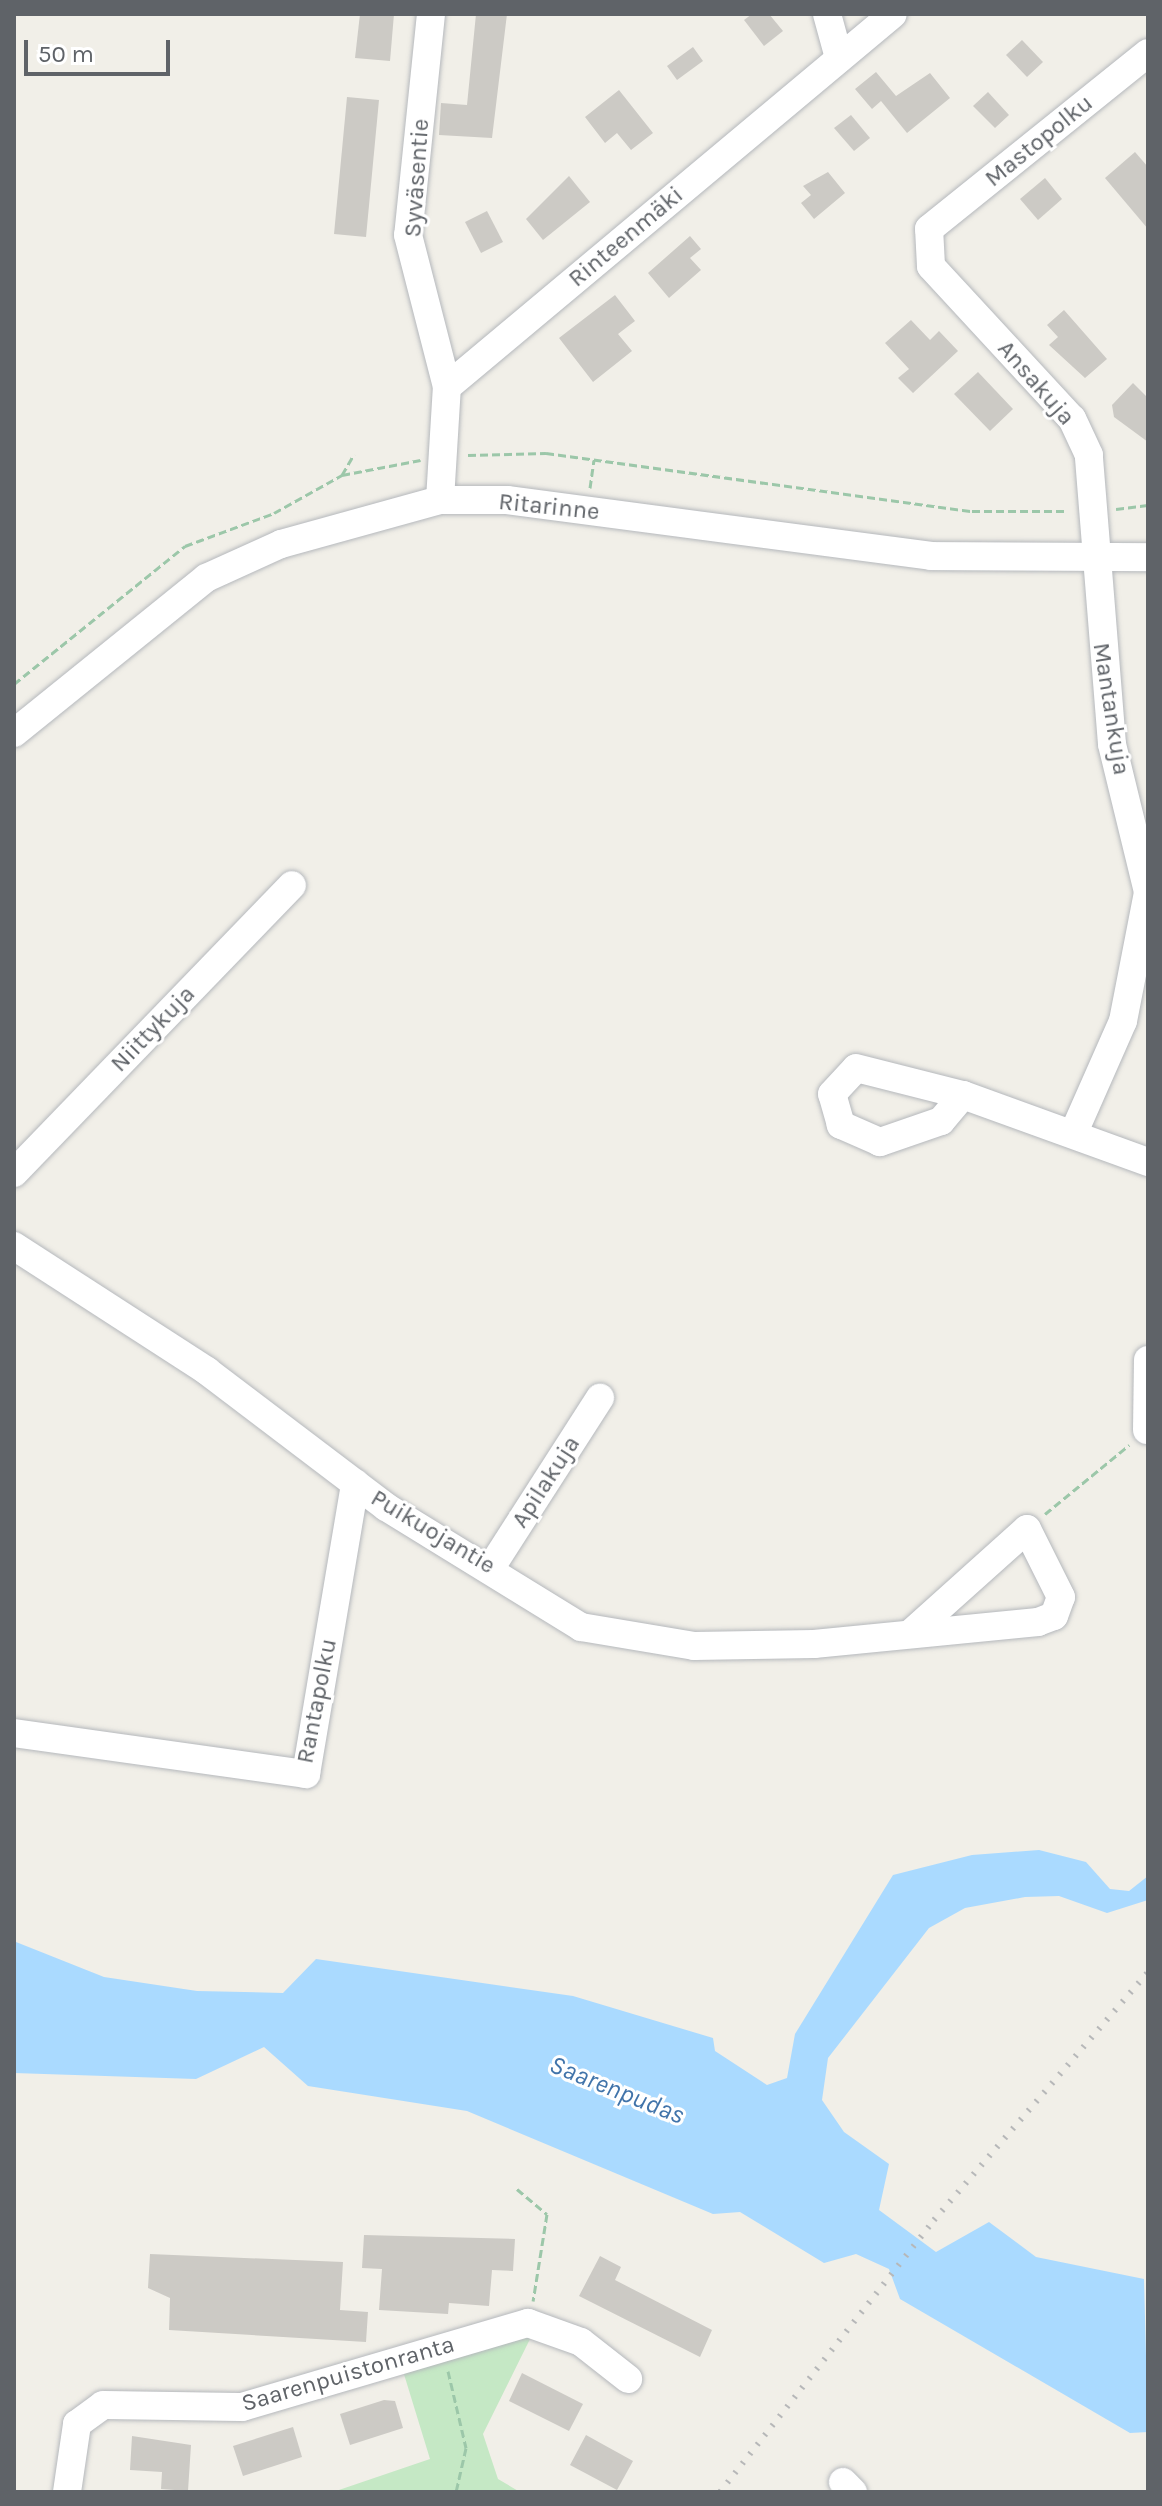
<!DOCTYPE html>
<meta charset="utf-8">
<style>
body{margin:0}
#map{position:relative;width:1162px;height:2506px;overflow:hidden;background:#f1efe8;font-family:Karla,sans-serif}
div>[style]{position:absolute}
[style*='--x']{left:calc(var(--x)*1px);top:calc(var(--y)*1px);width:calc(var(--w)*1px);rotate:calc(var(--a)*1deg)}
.green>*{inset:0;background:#c5e8c5}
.water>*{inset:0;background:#aadaff}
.building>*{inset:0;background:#cccac5}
.path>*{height:3px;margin-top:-1.5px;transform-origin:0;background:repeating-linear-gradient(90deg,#9cc7a9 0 8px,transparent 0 12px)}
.roads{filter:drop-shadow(0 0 2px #b5b8bc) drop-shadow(0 0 2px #b5b8bc)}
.minor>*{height:28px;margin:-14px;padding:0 14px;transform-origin:14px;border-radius:14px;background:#fff}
.rail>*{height:6px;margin-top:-3px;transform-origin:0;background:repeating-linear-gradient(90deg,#b6b7b8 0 2px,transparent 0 12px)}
span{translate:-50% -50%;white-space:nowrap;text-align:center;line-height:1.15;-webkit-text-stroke:6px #fff;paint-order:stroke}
.street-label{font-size:24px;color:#5f6368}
.water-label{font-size:26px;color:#4174aa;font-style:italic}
.frame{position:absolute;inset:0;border:16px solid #5f6368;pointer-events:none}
.scale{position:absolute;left:24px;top:40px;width:146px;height:36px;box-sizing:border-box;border:4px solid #5f6368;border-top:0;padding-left:10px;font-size:24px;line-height:28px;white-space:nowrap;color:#5f6368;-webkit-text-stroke:6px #fff;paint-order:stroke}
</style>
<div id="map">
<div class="green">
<div style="clip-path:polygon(531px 2337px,483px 2434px,498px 2479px,520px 2492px,333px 2492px,430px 2459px,403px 2371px)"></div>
</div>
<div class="water">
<div style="clip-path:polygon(1039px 1850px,1086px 1862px,1110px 1889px,1129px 1891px,1148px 1876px,1148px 1900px,1107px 1913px,1059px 1896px,1025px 1897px,965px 1908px,929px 1928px,828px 2058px,822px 2100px,844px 2132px,889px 2164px,879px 2210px,936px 2252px,989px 2222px,1036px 2257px,1144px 2279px,1148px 2432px,1130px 2433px,900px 2299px,889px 2269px,856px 2254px,824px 2263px,740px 2212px,713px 2214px,467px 2111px,308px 2086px,264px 2047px,196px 2079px,14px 2073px,16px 1942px,104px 1977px,197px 1991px,283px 1993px,316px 1959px,573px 1996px,713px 2038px,715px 2051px,767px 2085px,787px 2078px,795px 2034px,893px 1875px,972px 1855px)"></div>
</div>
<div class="building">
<div style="clip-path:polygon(360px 14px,394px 14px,390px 61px,355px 58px)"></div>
<div style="clip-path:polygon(476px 14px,507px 14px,492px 138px,439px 135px,441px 103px,467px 105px)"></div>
<div style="clip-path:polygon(752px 14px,769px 14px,783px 31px,764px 46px,744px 20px)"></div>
<div style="clip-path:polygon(1022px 40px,1043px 62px,1027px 77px,1006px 55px)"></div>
<div style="clip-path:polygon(693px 47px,703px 61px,677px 80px,667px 66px)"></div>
<div style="clip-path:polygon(876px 72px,896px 96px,930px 73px,950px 98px,907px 133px,881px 101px,872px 109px,855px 89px)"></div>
<div style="clip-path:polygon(619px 90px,653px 133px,631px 150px,617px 133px,605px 143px,585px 117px)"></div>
<div style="clip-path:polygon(988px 92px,1009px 115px,995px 128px,973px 106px)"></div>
<div style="clip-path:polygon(347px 97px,379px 100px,366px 237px,334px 234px)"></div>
<div style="clip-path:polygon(851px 115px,870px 138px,854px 151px,834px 128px)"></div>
<div style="clip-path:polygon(1135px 152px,1148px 167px,1148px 229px,1105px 178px)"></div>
<div style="clip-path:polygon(828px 172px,845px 193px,814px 219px,801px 203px,811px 195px,803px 186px)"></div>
<div style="clip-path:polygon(569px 176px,590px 202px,543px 240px,526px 219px)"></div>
<div style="clip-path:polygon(1045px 178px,1062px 199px,1038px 220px,1020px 199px)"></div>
<div style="clip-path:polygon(487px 211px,503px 242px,481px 253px,465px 222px)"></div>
<div style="clip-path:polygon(690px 236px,701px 249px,690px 258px,701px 270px,669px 298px,648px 273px)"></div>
<div style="clip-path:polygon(615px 295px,635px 321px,618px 334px,632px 351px,593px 382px,559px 338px)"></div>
<div style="clip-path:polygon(1064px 310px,1107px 359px,1085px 378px,1049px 345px,1058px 337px,1047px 325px)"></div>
<div style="clip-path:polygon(911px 320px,930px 340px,939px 331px,958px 351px,913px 393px,898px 378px,909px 369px,885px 343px)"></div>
<div style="clip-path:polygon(978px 372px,1013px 409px,990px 431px,954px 394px)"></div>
<div style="clip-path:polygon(1133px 383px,1148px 398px,1148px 442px,1114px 417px,1112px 405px)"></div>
<div style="clip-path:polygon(364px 2235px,515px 2239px,513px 2271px,492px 2270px,489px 2306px,449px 2303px,448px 2314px,379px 2310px,382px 2269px,362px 2268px)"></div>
<div style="clip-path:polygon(150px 2254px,343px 2262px,340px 2310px,368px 2312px,366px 2342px,169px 2330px,170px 2298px,148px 2288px)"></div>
<div style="clip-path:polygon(600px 2256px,621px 2267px,615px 2280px,712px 2330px,700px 2357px,579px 2296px)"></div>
<div style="clip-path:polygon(522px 2373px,583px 2404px,569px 2431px,509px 2401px)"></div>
<div style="clip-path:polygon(384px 2400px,395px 2401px,403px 2428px,350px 2445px,340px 2414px)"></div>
<div style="clip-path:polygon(293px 2427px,302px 2457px,243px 2476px,233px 2446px)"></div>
<div style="clip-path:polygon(586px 2435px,633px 2461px,617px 2490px,570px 2465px)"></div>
<div style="clip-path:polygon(132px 2436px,191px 2445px,188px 2491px,161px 2489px,162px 2472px,130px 2470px)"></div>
</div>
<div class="path">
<div style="--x:468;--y:455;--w:78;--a:-1.5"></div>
<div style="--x:546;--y:453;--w:430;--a:7.8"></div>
<div style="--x:972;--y:511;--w:96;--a:0"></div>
<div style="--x:342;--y:475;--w:24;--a:-60"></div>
<div style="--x:590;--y:488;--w:28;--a:-82"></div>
<div style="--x:1116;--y:509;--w:32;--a:-7"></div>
<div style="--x:14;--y:684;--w:220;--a:-38.9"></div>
<div style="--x:185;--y:546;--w:95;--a:-20.3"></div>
<div style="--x:274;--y:513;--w:78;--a:-29.2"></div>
<div style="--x:342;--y:475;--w:80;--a:-10.8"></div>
<div style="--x:1045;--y:1514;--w:109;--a:-39.4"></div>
<div style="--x:517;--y:2189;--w:39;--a:40"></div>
<div style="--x:547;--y:2214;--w:88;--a:99.1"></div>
<div style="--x:448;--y:2371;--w:79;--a:76.8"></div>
<div style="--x:466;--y:2448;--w:45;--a:102.8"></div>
</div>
<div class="roads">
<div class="minor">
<div style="--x:431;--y:14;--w:222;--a:95.9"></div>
<div style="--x:408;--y:235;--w:157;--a:75.6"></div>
<div style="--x:827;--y:14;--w:46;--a:74.7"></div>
<div style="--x:440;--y:500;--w:113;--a:-86.5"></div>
<div style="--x:447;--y:387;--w:581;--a:-39.91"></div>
<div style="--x:14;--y:733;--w:247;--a:-38.9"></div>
<div style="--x:206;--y:578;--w:82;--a:-24.4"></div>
<div style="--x:281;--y:544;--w:165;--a:-15.5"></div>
<div style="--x:440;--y:500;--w:67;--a:0"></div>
<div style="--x:507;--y:500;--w:428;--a:7.5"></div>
<div style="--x:931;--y:556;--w:217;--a:0.3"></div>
<div style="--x:963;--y:1095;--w:34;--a:130"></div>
<div style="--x:941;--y:1121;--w:65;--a:161"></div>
<div style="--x:880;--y:1142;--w:43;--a:-156.4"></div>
<div style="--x:841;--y:1125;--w:32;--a:-106"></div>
<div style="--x:832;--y:1094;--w:35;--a:-47"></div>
<div style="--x:856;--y:1068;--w:110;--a:14.2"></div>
<div style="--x:963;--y:1095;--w:197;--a:19.9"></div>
<div style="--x:1074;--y:1132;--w:121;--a:-66.2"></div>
<div style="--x:1123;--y:1021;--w:131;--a:-79"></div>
<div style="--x:1148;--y:892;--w:152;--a:-103.7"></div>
<div style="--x:1112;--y:744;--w:290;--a:-94.6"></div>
<div style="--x:1089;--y:455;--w:40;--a:-115"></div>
<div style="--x:1072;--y:419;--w:208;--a:-132.7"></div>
<div style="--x:931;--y:266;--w:37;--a:-93"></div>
<div style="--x:929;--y:229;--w:281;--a:-38.8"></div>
<div style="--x:14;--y:1173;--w:400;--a:-46"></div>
<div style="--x:14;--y:1246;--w:230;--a:32.9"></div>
<div style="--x:207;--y:1371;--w:225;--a:37.2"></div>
<div style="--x:386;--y:1507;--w:229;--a:31.6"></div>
<div style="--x:581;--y:1627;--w:115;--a:9.5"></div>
<div style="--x:694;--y:1646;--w:120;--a:-1"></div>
<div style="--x:814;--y:1644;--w:225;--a:-5.6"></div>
<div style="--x:1038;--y:1622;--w:17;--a:-21"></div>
<div style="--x:1054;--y:1616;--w:20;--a:-70"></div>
<div style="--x:1061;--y:1597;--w:76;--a:-116.6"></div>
<div style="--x:1027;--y:1529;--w:156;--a:138.1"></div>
<div style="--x:1147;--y:1430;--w:70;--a:-89.2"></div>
<div style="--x:492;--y:1566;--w:200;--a:-57.3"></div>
<div style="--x:14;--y:1733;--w:295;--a:8"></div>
<div style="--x:306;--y:1774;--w:295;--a:-80.4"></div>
<div style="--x:843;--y:2482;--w:14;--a:45"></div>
<div style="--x:67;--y:2492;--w:69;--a:-81.6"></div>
<div style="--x:77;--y:2424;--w:32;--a:-36"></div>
<div style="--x:103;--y:2405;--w:139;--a:0.8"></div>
<div style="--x:242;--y:2407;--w:298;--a:-16.4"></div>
<div style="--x:528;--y:2323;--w:56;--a:19.7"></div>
<div style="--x:581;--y:2342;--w:60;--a:38.2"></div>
</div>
</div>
<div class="rail">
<div style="--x:720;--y:2492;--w:346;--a:-51.8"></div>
<div style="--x:934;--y:2220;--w:328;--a:-49.2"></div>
</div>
<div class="street-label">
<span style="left:1039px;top:141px;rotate:-39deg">Mastopolku</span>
<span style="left:417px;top:178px;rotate:-86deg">Syväsentie</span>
<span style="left:626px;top:237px;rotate:-40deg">Rinteenmäki</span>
<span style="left:1036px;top:383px;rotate:49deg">Ansakuja</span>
<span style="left:549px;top:507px;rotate:6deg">Ritarinne</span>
<span style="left:1111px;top:709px;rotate:81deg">Mantankuja</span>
<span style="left:153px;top:1029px;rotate:-46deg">Niittykuja</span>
<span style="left:546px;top:1482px;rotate:-57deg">Apilakuja</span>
<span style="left:433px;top:1532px;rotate:31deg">Puikuojantie</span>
<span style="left:317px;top:1701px;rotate:-79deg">Rantapolku</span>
<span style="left:348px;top:2374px;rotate:-16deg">Saarenpuistonranta</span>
</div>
<div class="water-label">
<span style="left:617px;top:2090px;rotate:22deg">Saarenpudas</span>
</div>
<div class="frame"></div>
<div class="scale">50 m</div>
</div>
